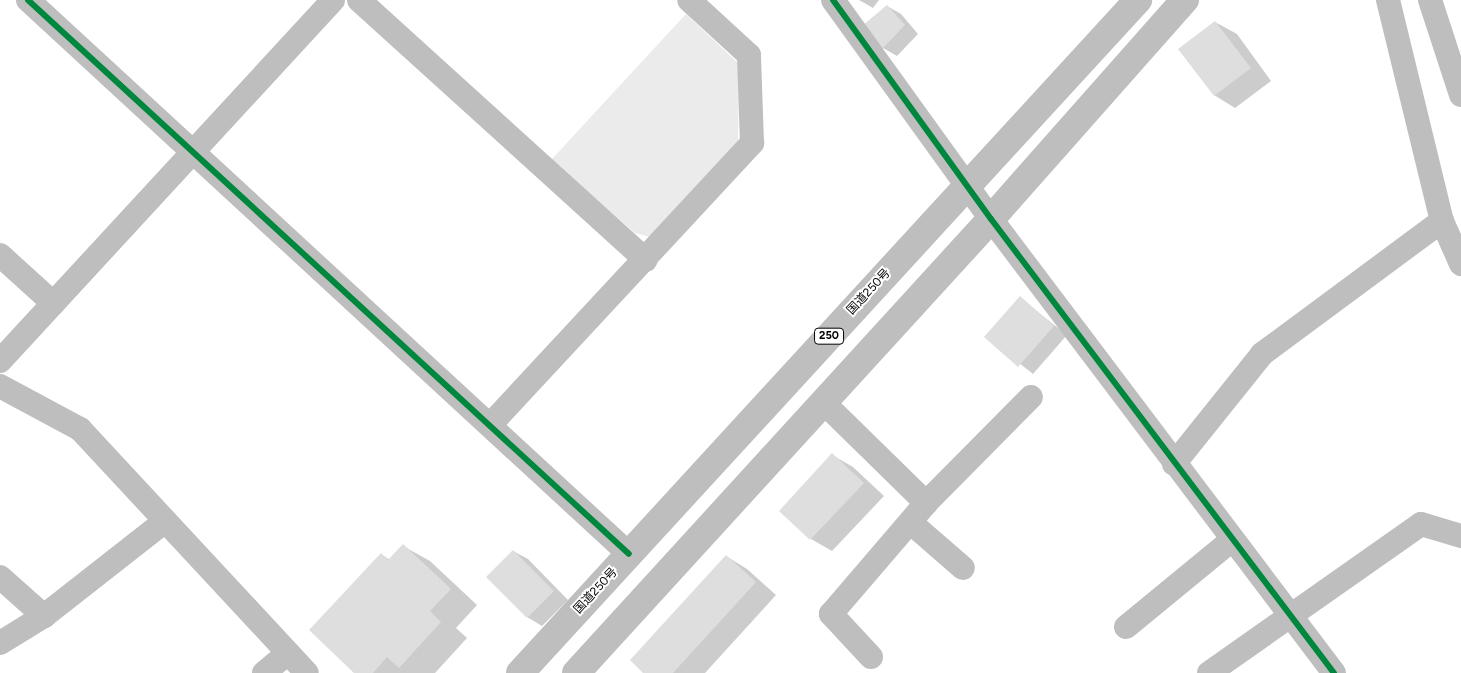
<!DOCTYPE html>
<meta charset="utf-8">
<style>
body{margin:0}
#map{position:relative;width:1461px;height:673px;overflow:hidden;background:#fff;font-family:Figtree,"Noto Sans JP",sans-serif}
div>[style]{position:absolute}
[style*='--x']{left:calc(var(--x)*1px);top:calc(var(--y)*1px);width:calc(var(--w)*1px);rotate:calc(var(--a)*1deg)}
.green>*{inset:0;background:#ebebeb}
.shadow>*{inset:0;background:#0003}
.building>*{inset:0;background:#dedede}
.street>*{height:24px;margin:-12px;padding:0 12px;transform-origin:12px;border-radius:12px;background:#bebebe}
.highway>*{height:28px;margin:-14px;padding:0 14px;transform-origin:14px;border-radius:14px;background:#bebebe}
.cycleway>*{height:6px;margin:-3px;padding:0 3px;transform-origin:3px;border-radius:3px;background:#00873e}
span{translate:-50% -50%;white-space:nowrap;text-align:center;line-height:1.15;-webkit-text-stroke:4px #fff;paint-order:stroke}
.shield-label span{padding:1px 4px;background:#fff;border:1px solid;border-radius:4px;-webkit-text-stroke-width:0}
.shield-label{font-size:11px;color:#000;font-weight:700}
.street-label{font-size:12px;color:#000}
</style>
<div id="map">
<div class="green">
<div style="clip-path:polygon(686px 14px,739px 64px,738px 141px,650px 237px,635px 233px,551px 160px)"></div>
</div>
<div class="shadow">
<div style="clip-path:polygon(859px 0,879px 0,873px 8px)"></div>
<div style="clip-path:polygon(887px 6px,901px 14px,918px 34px,897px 56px,883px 48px,864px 26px)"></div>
<div style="clip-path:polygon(1215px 22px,1237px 34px,1271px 81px,1235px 108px,1214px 95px)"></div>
<div style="clip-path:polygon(1020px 298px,1067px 335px,1033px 374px,986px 337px)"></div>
<div style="clip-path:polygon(832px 455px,853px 467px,884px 496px,832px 551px,811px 539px)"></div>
<div style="clip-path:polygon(403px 546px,430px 561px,477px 605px,456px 628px,467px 638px,435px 673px,356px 673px,381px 554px,390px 560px)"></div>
<div style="clip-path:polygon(513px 551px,528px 559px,568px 600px,542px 626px,527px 617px)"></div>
<div style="clip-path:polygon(726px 556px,747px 569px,776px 595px,705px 673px,645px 673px)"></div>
</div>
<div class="building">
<div style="clip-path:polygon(887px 5px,905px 25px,882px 49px,862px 26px)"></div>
<div style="clip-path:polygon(1215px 21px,1251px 68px,1214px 96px,1178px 49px)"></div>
<div style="clip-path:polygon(1020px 296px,1054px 326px,1018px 367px,984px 337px)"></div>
<div style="clip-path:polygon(832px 453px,864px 483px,810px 540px,779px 511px)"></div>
<div style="clip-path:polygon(403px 544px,451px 589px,430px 611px,441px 622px,399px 668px,387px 657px,373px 673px,354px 673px,309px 630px,381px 553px,388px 560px)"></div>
<div style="clip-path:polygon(513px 550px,554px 591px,527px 618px,486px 577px)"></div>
<div style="clip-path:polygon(726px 555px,756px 582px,673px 673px,643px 673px,630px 660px)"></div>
</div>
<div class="street">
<div style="--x:28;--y:0;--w:817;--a:42.67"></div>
<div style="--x:359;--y:0;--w:387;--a:42.2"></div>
<div style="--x:833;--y:0;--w:270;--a:54.2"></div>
<div style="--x:991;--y:219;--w:569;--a:52.93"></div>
<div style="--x:1388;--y:0;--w:228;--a:76.3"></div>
<div style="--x:1442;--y:221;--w:47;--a:66.2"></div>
<div style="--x:1430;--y:0;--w:100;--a:71.9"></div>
<div style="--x:0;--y:255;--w:72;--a:42.2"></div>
<div style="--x:0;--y:361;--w:491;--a:-47.3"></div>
<div style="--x:0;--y:386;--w:91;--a:28.3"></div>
<div style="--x:80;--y:429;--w:333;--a:47.1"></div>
<div style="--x:824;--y:403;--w:143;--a:44.4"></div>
<div style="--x:491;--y:424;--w:384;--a:-47.1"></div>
<div style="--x:752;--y:143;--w:88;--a:-92"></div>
<div style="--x:749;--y:55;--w:81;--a:-137.5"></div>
<div style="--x:1174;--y:464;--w:141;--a:-51.3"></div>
<div style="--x:1262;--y:354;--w:224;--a:-36.5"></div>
<div style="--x:910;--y:522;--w:70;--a:41"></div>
<div style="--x:0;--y:577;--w:59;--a:41.6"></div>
<div style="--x:1126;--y:627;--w:137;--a:-39.4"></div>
<div style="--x:0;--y:643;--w:52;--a:-31.5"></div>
<div style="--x:44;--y:616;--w:152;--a:-38.1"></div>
<div style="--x:871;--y:657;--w:59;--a:-132.9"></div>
<div style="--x:831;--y:614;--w:146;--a:-49.4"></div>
<div style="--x:926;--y:503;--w:149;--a:-45.3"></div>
<div style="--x:264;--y:673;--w:31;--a:-40"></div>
<div style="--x:1209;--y:673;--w:259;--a:-35.1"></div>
<div style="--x:1421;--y:524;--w:42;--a:16.7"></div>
</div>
<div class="highway">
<div style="--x:520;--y:673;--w:914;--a:-47.44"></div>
<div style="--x:576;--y:673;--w:615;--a:-47.57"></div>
<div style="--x:991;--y:219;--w:293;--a:-48.5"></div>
</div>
<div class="cycleway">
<div style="--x:28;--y:0;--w:817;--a:42.67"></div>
<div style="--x:833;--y:0;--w:270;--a:54.2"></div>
<div style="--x:991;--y:219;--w:569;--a:52.93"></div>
</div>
<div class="shield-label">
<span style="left:829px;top:336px">250</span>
</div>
<div class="street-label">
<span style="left:869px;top:292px;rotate:-47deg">国道250号</span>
<span style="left:596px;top:591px;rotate:-47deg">国道250号</span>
</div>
</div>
